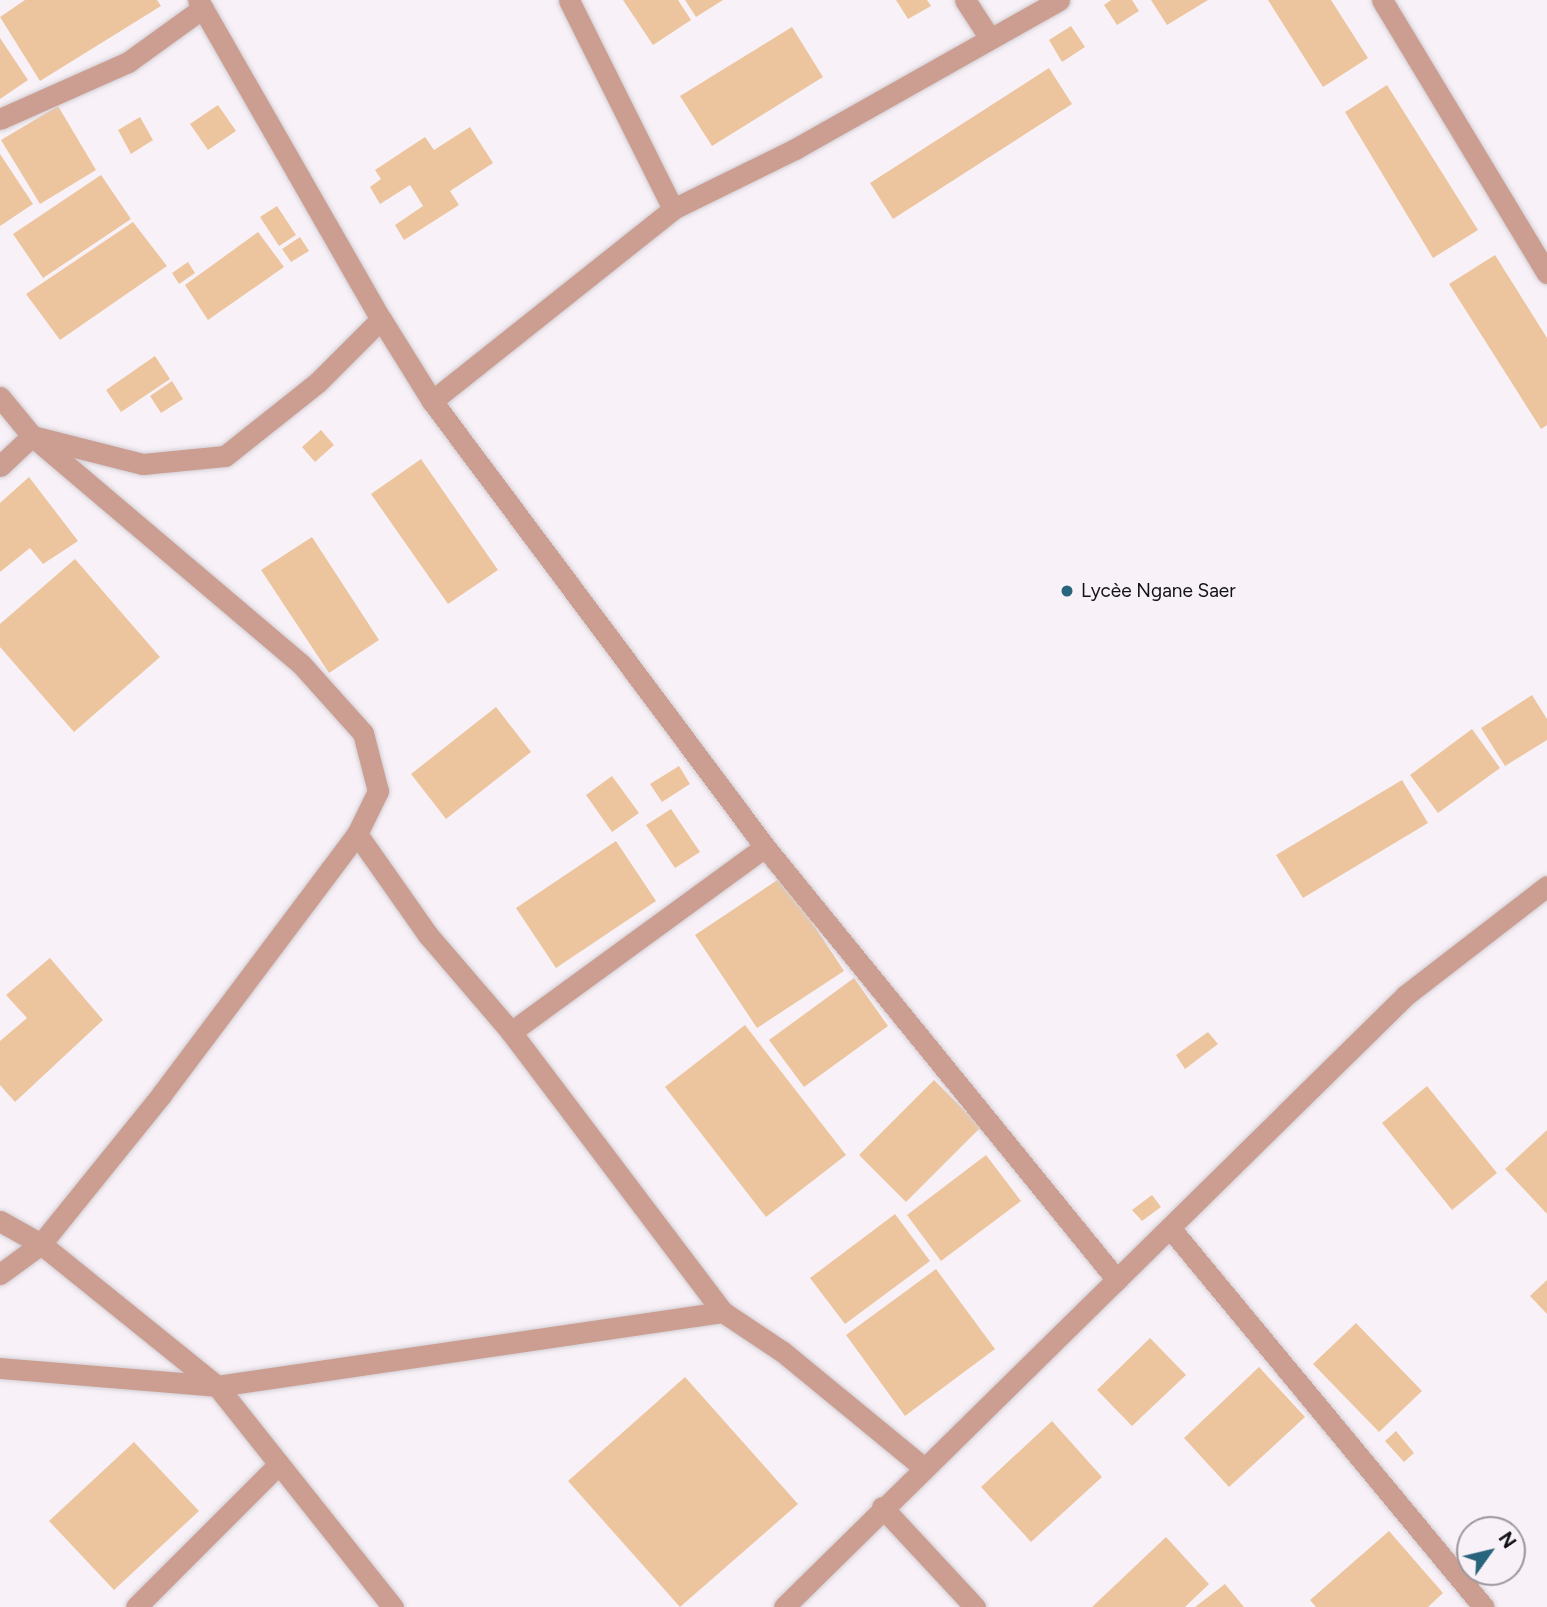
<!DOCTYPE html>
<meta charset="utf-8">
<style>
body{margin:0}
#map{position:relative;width:1547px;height:1607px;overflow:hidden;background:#f8f2f8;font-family:Figtree,sans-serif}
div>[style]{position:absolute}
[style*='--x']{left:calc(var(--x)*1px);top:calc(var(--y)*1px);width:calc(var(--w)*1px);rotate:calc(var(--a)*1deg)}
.building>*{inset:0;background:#ecc59e}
.roads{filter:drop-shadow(0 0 2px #d3ced3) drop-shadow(0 0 2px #d3ced3)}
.minor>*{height:21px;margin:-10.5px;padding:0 10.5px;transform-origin:10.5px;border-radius:10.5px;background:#cb9e91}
.dots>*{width:19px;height:19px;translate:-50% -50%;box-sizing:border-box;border:4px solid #f8f2f8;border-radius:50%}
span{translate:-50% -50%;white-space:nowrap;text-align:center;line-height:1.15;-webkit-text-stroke:6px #f8f2f8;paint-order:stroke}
.poi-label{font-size:19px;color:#121113}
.left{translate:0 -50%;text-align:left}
.north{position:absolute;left:1456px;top:1516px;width:70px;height:70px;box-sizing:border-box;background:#f8f2f8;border:2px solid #9c989c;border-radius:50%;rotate:56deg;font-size:19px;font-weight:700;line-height:28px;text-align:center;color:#121113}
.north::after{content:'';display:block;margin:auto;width:24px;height:32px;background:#28647c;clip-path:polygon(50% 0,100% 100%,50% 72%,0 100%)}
</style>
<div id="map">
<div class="building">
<div style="clip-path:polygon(25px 0,157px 0,161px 6px,40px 81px,0 17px)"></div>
<div style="clip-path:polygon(623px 0,678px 0,691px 20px,653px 45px)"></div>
<div style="clip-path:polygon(685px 0,723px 0,696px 17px)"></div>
<div style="clip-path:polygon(896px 0,927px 0,931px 6px,908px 19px)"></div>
<div style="clip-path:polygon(1111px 0,1132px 0,1139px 11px,1117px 25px,1104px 5px)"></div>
<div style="clip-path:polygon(1151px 0,1208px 0,1167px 25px)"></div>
<div style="clip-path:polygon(1268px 0,1331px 0,1368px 58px,1323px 87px)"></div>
<div style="clip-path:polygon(1071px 26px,1085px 47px,1062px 62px,1049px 40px)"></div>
<div style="clip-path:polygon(792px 27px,823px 77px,712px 146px,680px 96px)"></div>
<div style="clip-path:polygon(0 38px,28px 80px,0 99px)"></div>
<div style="clip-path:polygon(1049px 68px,1072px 104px,893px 219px,870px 183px)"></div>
<div style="clip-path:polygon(1387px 85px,1478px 230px,1433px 258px,1345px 112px)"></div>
<div style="clip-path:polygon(218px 105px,236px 131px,208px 150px,190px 124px)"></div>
<div style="clip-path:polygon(58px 106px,96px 170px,40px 204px,1px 140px)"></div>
<div style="clip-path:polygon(140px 117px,153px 140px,131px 154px,118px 130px)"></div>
<div style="clip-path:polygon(470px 127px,493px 163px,450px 191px,459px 205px,404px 240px,395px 225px,423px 206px,410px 185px,380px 204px,370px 187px,381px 179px,375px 170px,425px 137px,434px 150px)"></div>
<div style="clip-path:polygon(0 154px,33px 204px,0 226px)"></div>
<div style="clip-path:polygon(101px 175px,131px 219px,43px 278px,13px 234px)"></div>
<div style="clip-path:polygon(277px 206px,296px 235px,279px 246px,260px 217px)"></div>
<div style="clip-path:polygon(133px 222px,167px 266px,60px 340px,26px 294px)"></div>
<div style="clip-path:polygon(258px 232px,284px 267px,208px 320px,185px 285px)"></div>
<div style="clip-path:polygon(300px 237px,309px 251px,291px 262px,282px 249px)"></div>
<div style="clip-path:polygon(1495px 255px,1547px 338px,1547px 425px,1541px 429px,1449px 284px)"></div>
<div style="clip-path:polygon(188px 262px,195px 273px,179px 284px,172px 273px)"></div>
<div style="clip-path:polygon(155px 356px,170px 379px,121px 412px,106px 390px)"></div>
<div style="clip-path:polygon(172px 381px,183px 399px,161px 413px,150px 396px)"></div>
<div style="clip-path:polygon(321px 430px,334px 445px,315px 462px,302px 447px)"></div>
<div style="clip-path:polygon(421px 459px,498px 570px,448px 604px,371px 494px)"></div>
<div style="clip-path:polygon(29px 477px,78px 541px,43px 564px,30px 548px,0 572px,0 503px)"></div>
<div style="clip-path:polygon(312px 537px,379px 640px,329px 673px,261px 570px)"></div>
<div style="clip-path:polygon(75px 559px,160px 657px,74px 732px,0 647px,0 624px)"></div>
<div style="clip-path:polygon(1532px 695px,1547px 719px,1547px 740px,1505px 766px,1481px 728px)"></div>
<div style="clip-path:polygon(496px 707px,531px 752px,446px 819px,411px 774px)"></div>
<div style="clip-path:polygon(1472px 729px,1500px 768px,1438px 813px,1410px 775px)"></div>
<div style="clip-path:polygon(679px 766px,690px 784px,662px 802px,650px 784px)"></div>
<div style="clip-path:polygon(612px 776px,639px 813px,612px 832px,586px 795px)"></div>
<div style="clip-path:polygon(1402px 780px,1428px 823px,1303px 898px,1276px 855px)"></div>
<div style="clip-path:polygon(671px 809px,700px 852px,675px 868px,646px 825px)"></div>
<div style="clip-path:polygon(616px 841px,656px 901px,556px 968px,516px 908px)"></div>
<div style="clip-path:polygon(782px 877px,844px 971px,757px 1028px,695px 935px)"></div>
<div style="clip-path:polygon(50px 958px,103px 1020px,15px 1102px,0 1085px,0 1041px,27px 1018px,6px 995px)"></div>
<div style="clip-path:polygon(854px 978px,888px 1026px,804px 1087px,769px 1040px)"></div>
<div style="clip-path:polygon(745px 1025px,846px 1155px,766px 1217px,665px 1087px)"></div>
<div style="clip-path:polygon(1208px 1032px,1218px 1044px,1185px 1069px,1176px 1055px)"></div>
<div style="clip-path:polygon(934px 1080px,981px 1127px,906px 1202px,859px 1155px)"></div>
<div style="clip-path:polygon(1427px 1086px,1497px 1173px,1452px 1210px,1382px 1123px)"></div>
<div style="clip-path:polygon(1547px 1130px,1547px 1214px,1505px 1169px)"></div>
<div style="clip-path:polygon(986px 1155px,1021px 1201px,941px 1261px,907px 1215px)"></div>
<div style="clip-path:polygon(1152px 1195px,1161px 1207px,1142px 1221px,1132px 1210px)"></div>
<div style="clip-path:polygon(895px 1214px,930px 1261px,845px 1324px,810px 1278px)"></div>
<div style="clip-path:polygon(936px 1269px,995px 1349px,905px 1416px,846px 1335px)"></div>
<div style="clip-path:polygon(1547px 1280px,1547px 1314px,1530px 1296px)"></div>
<div style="clip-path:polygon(1356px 1323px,1422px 1391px,1379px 1432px,1313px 1364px)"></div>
<div style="clip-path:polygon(1150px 1338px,1186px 1375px,1132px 1426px,1097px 1390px)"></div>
<div style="clip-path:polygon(1259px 1367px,1305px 1417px,1229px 1487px,1184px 1438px)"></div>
<div style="clip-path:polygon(685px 1377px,798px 1504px,680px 1607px,568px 1481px)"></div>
<div style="clip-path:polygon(1052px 1421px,1102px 1477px,1031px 1542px,981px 1487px)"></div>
<div style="clip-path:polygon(1396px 1431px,1414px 1453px,1404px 1462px,1385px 1441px)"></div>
<div style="clip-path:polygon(134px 1442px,199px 1511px,114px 1590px,49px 1521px)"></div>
<div style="clip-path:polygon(1389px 1531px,1443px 1593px,1428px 1607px,1316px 1607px,1310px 1600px)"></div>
<div style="clip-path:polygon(1166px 1537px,1209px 1584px,1185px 1607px,1092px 1607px)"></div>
<div style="clip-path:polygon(1225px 1584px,1244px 1607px,1195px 1607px)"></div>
</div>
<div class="roads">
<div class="minor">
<div style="--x:198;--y:0;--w:368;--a:60.2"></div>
<div style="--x:965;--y:0;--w:44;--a:57"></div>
<div style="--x:1382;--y:0;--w:319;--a:58.9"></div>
<div style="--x:0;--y:119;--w:140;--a:-24"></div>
<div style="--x:128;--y:62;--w:92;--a:-35.8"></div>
<div style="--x:673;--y:209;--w:136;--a:-26.2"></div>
<div style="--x:795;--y:149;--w:303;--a:-29.4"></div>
<div style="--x:0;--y:397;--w:50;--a:50.6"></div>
<div style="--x:32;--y:436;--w:353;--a:40.3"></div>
<div style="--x:301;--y:664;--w:93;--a:48.1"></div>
<div style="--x:363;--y:733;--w:60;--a:75.5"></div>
<div style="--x:378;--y:791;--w:48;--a:116"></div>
<div style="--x:357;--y:834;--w:325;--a:126.9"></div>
<div style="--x:162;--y:1094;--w:193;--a:128.9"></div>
<div style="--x:41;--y:1244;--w:51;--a:143.8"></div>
<div style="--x:432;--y:401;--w:308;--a:-38.5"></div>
<div style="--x:673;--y:209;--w:233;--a:-116.5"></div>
<div style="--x:0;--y:466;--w:44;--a:-43.2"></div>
<div style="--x:32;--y:436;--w:114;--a:14.2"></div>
<div style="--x:143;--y:464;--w:82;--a:-5.6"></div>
<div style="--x:225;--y:456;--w:119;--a:-38.5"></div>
<div style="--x:318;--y:382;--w:89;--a:-45"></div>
<div style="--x:381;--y:319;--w:97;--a:58.1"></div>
<div style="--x:432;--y:401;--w:557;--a:53.25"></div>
<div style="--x:765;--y:847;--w:558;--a:50.89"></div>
<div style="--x:357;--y:834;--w:123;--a:54.9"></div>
<div style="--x:428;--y:935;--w:128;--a:49.4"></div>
<div style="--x:511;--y:1032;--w:314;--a:-36.1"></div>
<div style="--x:511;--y:1032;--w:351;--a:52.9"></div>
<div style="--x:0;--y:1221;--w:47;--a:29.3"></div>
<div style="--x:41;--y:1244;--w:226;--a:38.9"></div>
<div style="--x:217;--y:1386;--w:283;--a:51.5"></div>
<div style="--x:1170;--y:1228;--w:492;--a:50.4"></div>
<div style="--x:0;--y:1368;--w:218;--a:4.7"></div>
<div style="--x:217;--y:1386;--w:511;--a:-8.32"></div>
<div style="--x:723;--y:1312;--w:72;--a:33.7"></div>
<div style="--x:783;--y:1352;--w:181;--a:39.4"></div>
<div style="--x:882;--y:1507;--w:137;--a:47.1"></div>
<div style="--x:136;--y:1607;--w:202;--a:-45"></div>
<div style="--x:784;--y:1607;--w:873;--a:-44.54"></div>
<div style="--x:1406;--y:995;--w:178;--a:-37.7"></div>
</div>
</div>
<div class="dots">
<div style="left:1067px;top:591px;background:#28647c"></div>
</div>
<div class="poi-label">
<span class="left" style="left:1081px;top:591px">Lycèe Ngane Saer</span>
</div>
<div class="north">N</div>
</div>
